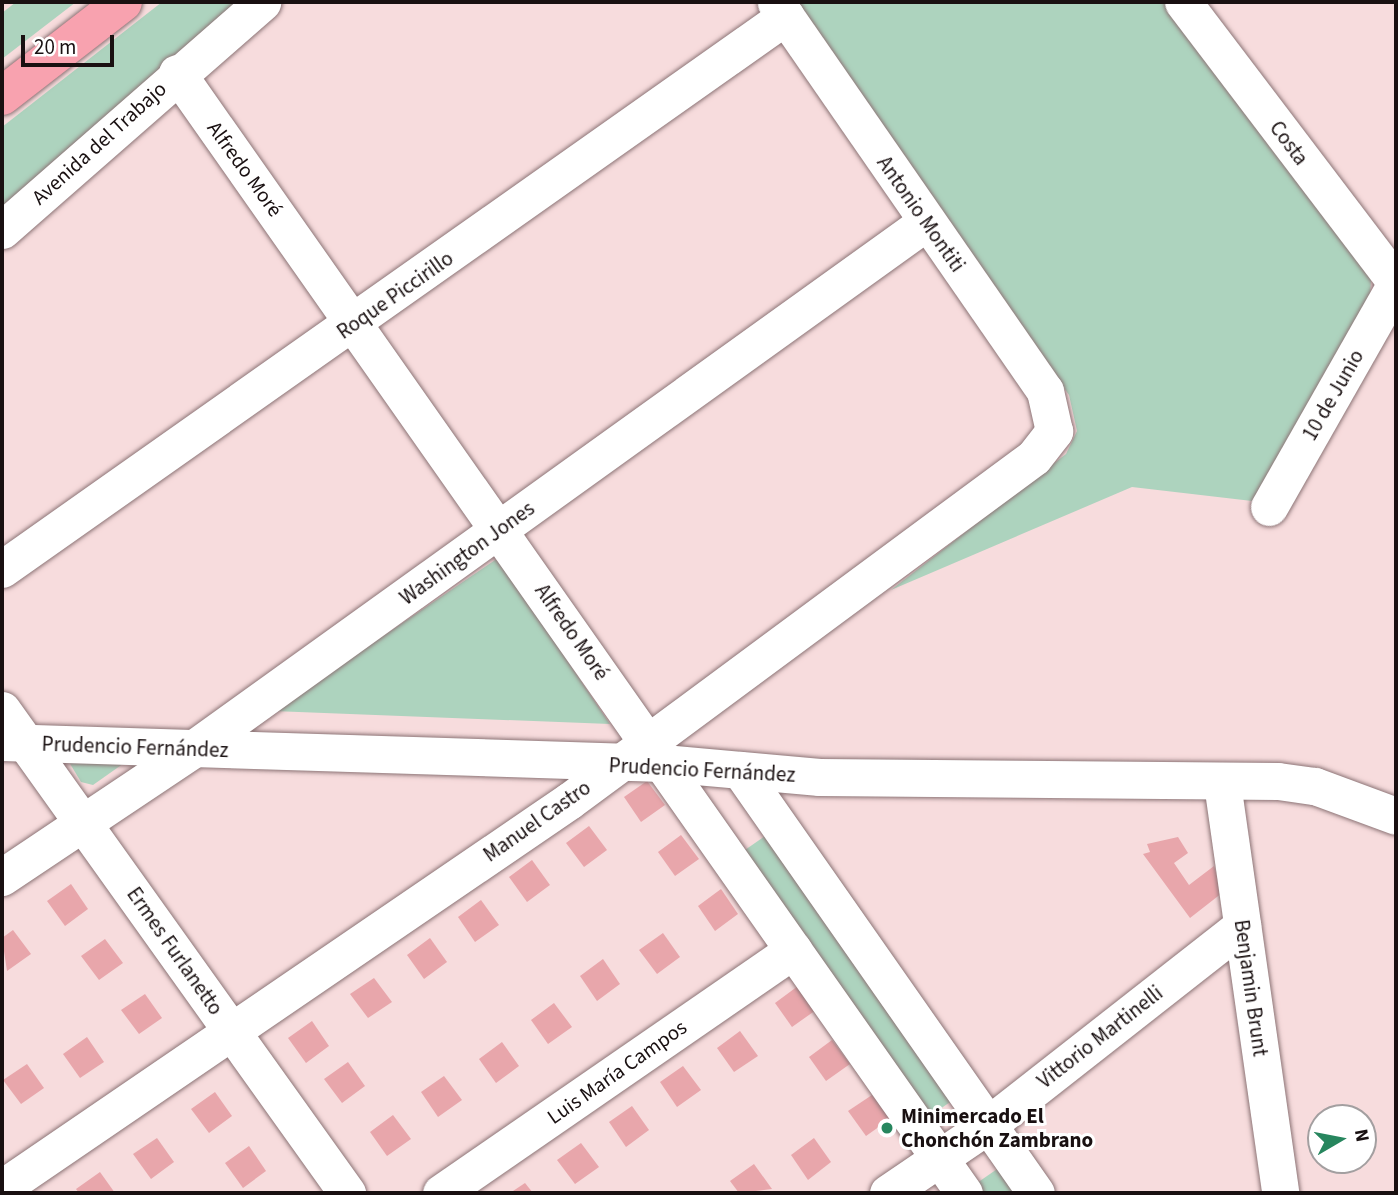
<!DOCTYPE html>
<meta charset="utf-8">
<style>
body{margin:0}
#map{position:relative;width:1398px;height:1195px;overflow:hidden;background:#f7dcdd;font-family:"Source Sans 3",sans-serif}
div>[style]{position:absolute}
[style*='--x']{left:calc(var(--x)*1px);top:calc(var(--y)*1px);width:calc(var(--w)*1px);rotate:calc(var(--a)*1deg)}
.green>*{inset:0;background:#add3be}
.building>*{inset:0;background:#e8a6ab}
.roads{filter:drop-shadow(0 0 2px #8c7476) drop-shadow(0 0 2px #8c7476)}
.street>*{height:37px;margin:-18.5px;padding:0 18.5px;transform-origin:18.5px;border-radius:18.5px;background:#fff}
.primary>*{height:38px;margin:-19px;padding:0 19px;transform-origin:19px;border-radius:19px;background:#f8a2af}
.dots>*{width:19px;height:19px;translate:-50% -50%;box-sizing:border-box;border:4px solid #fff;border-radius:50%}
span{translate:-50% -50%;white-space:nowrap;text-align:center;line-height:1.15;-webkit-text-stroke:6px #fff;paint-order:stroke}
.street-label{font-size:21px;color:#191011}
.poi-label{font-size:21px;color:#191011;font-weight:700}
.left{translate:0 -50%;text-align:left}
.frame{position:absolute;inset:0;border:4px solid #191011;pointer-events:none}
.north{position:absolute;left:1307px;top:1104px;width:70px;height:70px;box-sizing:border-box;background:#fff;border:2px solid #a39fa0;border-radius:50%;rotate:80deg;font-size:19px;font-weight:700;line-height:28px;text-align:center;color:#191011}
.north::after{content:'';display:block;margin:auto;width:24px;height:32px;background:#27865e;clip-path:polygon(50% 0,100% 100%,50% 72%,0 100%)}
.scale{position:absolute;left:21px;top:35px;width:93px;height:32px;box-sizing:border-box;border:4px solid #191011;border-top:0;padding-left:9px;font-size:21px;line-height:24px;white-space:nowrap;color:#191011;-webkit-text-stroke:5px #fff;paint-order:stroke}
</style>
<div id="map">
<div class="green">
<div style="clip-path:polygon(16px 2px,76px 2px,2px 59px,2px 13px)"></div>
<div style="clip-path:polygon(162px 2px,244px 2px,2px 211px,2px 127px)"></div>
<div style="clip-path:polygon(790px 2px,1167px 2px,1371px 278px,1370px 300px,1252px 501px,1132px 487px,891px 590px,1066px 454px,1077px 431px,1069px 395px)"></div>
<div style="clip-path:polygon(498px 558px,610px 724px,273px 711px)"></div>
<div style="clip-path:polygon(66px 757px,127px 761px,93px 785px,81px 782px)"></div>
<div style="clip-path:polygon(765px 836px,953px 1100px,930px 1116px,742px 852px)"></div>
<div style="clip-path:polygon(1000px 1167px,1018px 1193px,984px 1193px,977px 1183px)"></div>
</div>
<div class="building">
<div style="clip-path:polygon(647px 781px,665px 805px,641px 822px,624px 797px)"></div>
<div style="clip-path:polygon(589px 826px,607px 850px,584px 867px,566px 843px)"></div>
<div style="clip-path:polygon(681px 835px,699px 859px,675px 876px,658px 852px)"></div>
<div style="clip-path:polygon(1178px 837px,1188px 853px,1174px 863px,1189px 885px,1214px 866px,1222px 893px,1190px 918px,1143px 854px,1150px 852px,1147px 844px)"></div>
<div style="clip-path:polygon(532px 860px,550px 885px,527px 902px,509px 877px)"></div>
<div style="clip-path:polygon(71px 884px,88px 909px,65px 926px,47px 901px)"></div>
<div style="clip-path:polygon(721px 889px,738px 914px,715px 931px,698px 906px)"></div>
<div style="clip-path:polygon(481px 900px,499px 925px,475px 942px,458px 917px)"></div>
<div style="clip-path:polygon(13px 930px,31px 954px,7px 971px,2px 938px)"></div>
<div style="clip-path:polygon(663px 933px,680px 957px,657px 974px,639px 950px)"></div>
<div style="clip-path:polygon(430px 938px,447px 962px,424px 979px,407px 955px)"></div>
<div style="clip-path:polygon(105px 939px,123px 963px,99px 980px,81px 956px)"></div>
<div style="clip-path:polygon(603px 959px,620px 984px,597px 1001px,580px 976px)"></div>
<div style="clip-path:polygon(374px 978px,392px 1002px,368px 1018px,350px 994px)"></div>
<div style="clip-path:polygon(798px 986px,816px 1010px,792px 1027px,775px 1003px)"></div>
<div style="clip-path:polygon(145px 994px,162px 1018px,139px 1034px,121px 1010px)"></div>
<div style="clip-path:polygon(554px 1003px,572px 1027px,548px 1044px,531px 1020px)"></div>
<div style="clip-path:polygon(312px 1021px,329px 1046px,306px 1063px,288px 1038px)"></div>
<div style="clip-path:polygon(740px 1031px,758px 1056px,734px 1072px,717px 1048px)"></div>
<div style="clip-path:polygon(87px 1037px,104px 1062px,80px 1078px,63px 1054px)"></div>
<div style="clip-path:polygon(832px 1040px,850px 1064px,826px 1081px,809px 1057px)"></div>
<div style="clip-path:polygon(502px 1042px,519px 1066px,496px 1083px,479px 1059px)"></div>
<div style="clip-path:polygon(348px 1062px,365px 1086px,342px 1103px,324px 1079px)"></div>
<div style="clip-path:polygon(27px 1064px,44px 1088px,21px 1104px,3px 1080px)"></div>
<div style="clip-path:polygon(683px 1066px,701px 1090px,677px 1107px,660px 1082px)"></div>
<div style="clip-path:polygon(444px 1076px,462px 1100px,438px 1117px,421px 1092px)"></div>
<div style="clip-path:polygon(215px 1092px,232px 1116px,209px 1133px,191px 1109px)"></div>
<div style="clip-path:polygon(872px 1095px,890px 1119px,866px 1136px,848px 1111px)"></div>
<div style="clip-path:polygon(632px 1106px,649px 1130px,626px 1147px,609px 1122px)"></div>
<div style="clip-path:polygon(393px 1115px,411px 1139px,387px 1156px,370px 1132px)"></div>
<div style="clip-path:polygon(157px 1138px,174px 1162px,151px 1179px,133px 1154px)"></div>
<div style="clip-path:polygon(814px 1138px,831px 1162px,808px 1180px,791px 1155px)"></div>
<div style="clip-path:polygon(581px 1143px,599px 1167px,575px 1184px,557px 1160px)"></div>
<div style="clip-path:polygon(249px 1146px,266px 1171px,243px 1188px,225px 1163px)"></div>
<div style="clip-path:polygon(754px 1164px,772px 1189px,739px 1193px,730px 1181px)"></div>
<div style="clip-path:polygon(100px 1172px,115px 1193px,79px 1193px,76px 1189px)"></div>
<div style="clip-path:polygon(525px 1183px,533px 1193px,510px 1193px)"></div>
</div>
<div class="roads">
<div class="street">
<div style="--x:1183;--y:2;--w:353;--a:52.8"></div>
<div style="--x:177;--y:73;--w:1369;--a:54.91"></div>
<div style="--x:2;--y:230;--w:346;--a:-41.2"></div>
<div style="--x:1269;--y:507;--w:257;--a:-60.4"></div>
<div style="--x:2;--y:569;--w:959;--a:-35.2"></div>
<div style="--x:2;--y:710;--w:594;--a:54.46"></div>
<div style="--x:2;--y:742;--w:661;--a:1.82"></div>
<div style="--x:663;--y:763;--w:157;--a:5.1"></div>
<div style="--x:819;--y:777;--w:459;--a:0.5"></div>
<div style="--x:1278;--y:781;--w:37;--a:8"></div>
<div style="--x:1315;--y:786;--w:86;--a:20.3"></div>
<div style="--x:740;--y:770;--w:516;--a:55.02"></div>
<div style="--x:1222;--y:783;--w:414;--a:81.9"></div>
<div style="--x:2;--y:877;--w:230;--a:-33.8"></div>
<div style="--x:193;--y:749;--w:903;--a:-35.71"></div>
<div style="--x:2;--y:1188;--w:686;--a:-34.32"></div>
<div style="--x:569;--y:801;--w:578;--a:-36.49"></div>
<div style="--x:1034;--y:457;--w:33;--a:-52"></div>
<div style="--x:1054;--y:431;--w:41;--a:-102.7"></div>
<div style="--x:1045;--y:391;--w:473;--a:-124.7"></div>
<div style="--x:441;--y:1193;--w:428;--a:-34.6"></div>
<div style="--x:888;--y:1193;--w:121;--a:-34.2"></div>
<div style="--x:988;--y:1125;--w:323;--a:-38.1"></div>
</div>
<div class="primary">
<div style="--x:2;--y:96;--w:153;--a:-37.8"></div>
</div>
</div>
<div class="dots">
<div style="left:887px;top:1128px;background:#27865e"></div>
</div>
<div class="street-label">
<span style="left:99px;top:143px;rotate:-42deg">Avenida del Trabajo</span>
<span style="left:1289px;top:143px;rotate:53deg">Costa</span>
<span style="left:245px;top:169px;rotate:54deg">Alfredo Moré</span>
<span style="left:921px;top:214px;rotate:55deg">Antonio Montiti</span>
<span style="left:395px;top:295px;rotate:-35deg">Roque Piccirillo</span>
<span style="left:1333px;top:395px;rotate:-60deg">10 de Junio</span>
<span style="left:467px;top:553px;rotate:-36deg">Washington Jones</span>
<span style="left:572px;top:632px;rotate:55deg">Alfredo Moré</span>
<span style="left:135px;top:747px;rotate:2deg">Prudencio Fernández</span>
<span style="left:702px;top:770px;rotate:3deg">Prudencio Fernández</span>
<span style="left:537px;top:821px;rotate:-35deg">Manuel Castro</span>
<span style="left:175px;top:951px;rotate:55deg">Ermes Furlanetto</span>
<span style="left:1251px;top:988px;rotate:82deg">Benjamin Brunt</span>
<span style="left:1100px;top:1037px;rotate:-38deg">Vittorio Martinelli</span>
<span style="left:617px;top:1072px;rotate:-35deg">Luis María Campos</span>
</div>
<div class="poi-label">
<span class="left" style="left:901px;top:1128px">Minimercado El<br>Chonchón Zambrano</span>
</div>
<div class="frame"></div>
<div class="north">N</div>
<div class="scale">20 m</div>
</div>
